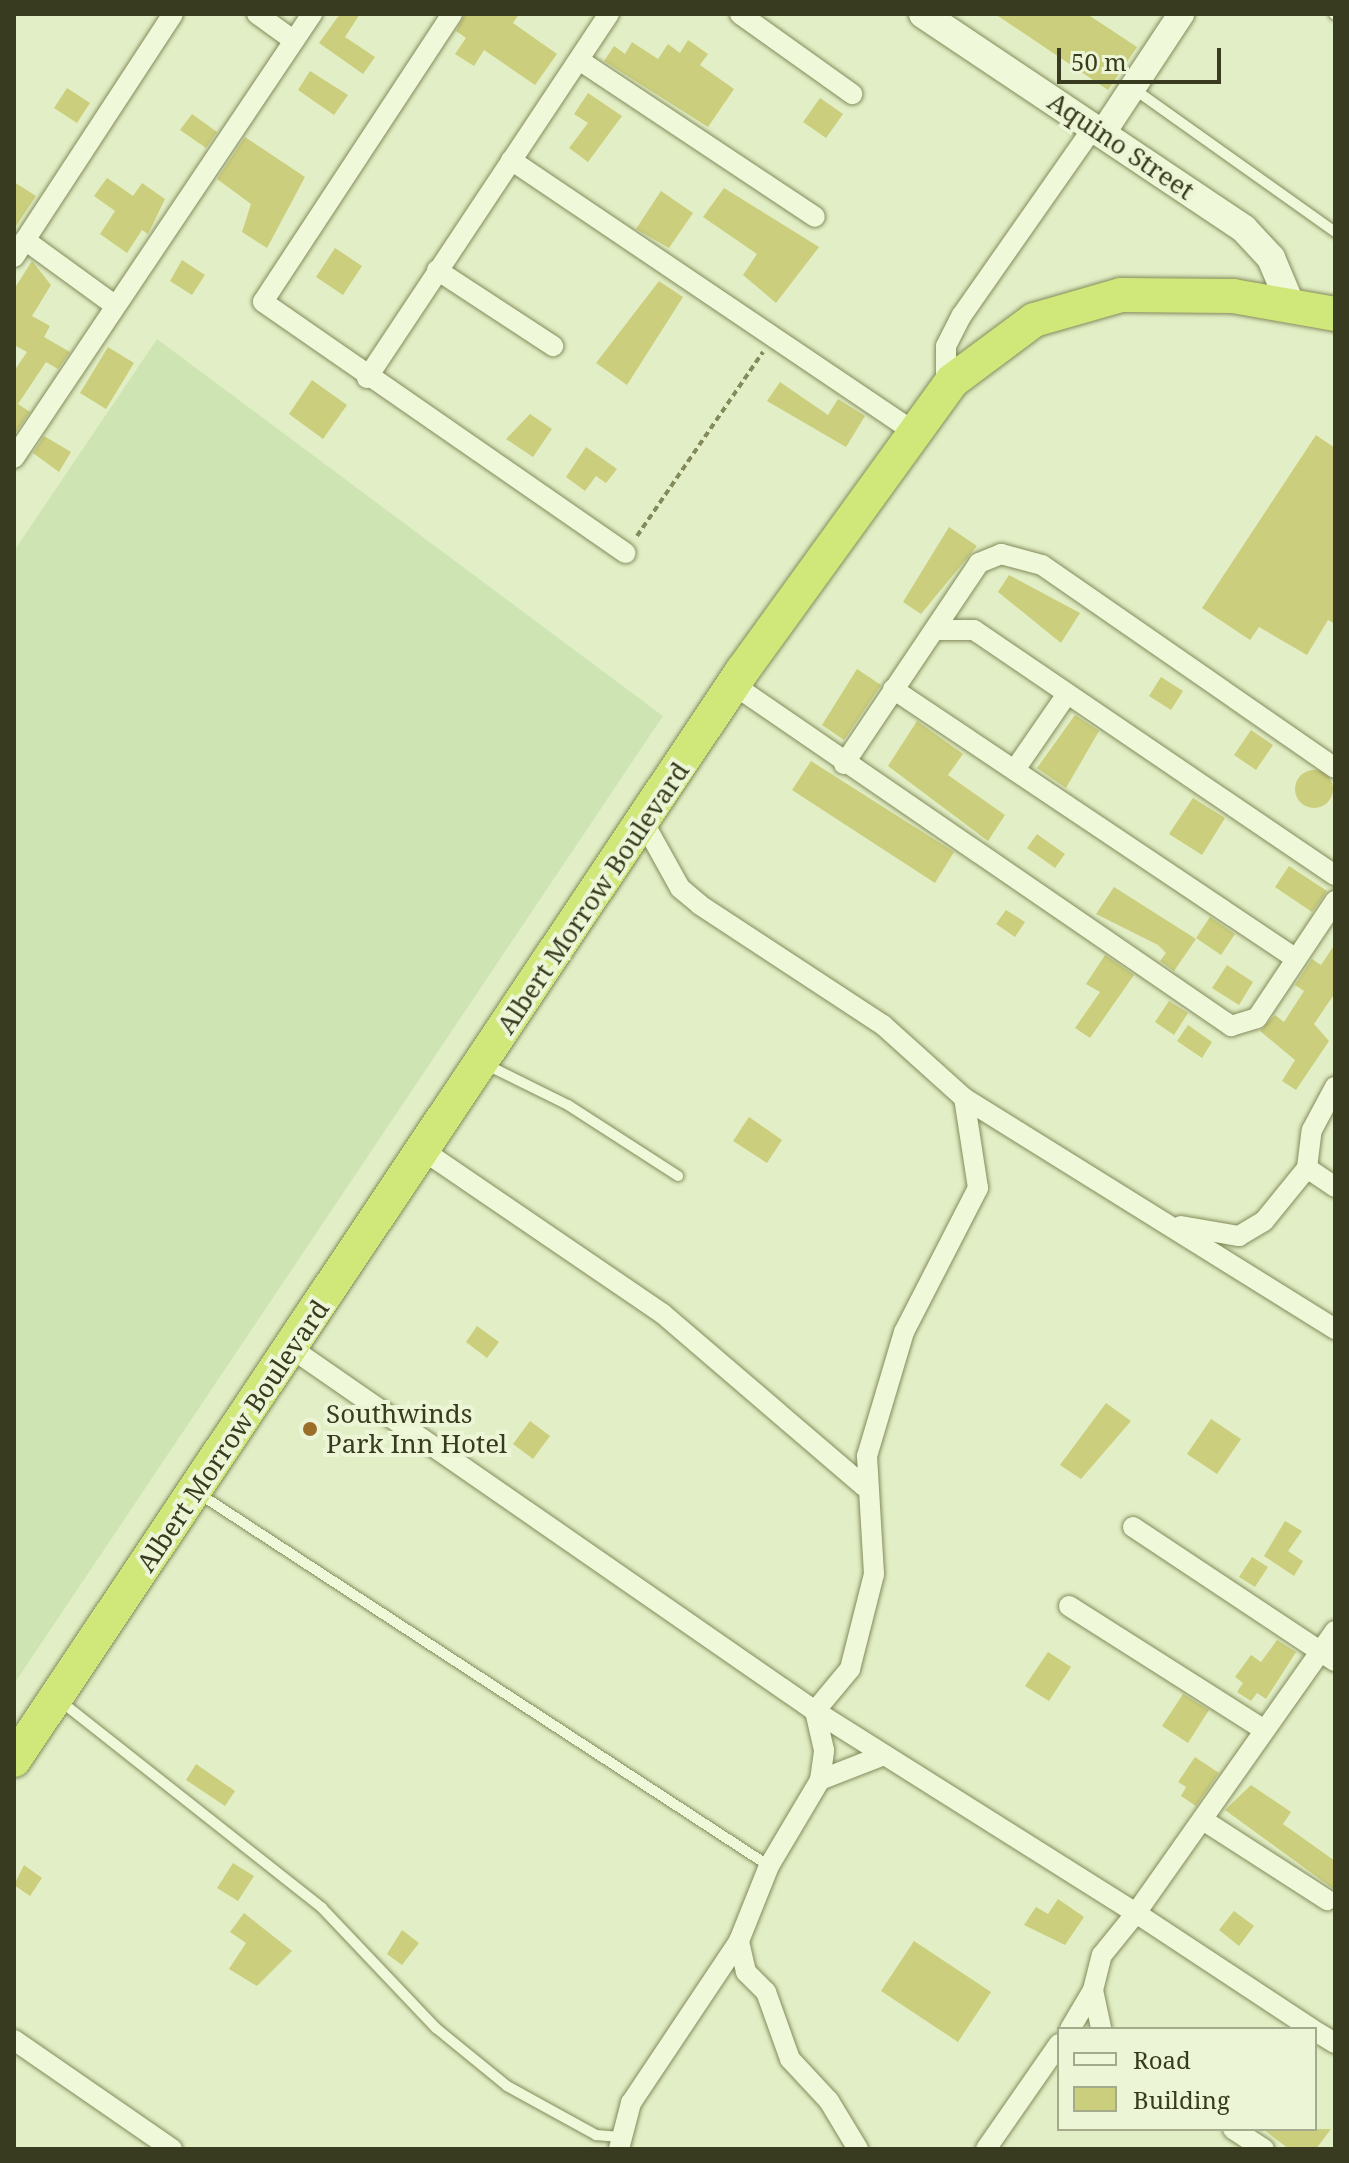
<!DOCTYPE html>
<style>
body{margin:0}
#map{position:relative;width:1349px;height:2163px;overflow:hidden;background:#e2efc6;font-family:"Noto Serif",serif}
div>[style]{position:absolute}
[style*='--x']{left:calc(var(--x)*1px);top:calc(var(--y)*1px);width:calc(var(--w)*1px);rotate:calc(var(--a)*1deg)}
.farmland>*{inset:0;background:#cee5b3}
.building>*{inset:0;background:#cbce7c}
.round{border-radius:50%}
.path>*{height:4px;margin-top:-2px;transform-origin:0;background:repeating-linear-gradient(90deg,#848b5b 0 6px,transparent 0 10px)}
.roads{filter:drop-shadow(0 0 2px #848b5b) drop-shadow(0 0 2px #848b5b)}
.service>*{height:10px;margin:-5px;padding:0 5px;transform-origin:5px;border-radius:5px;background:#eff9da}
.minor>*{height:20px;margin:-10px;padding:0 10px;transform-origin:10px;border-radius:10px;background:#eff9da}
.tertiary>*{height:26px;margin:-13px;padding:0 13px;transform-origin:13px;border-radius:13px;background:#eff9da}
.secondary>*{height:28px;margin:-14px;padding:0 14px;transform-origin:14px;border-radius:14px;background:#eff9da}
.trunk>*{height:34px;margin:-17px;padding:0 17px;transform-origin:17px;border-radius:17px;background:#d0e87a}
.dots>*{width:22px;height:22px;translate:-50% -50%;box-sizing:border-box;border:4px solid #ecf6d6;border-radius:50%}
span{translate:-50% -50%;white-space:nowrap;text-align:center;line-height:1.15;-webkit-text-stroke:8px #ecf6d6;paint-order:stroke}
.street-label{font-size:26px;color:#383b1f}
.poi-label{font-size:26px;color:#383b1f}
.left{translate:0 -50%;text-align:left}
.frame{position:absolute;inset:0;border:16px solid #383b1f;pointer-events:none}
.legend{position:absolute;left:1057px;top:2027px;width:260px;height:104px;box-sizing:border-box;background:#ecf6d6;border:2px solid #a4ab8d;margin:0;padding:10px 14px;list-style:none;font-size:24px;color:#383b1f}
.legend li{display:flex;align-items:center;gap:16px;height:40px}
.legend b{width:40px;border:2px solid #a4ab8d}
.scale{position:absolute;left:1057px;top:48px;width:164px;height:36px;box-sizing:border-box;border:4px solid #383b1f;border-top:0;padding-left:10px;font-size:24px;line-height:28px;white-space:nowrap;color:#383b1f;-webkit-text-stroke:6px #ecf6d6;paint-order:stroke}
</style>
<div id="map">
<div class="farmland">
<div style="clip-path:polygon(157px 339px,663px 716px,14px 1684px,14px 551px)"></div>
</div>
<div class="building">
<div style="clip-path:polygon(340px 14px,360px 14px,345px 37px,375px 57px,363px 74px,319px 43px)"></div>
<div style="clip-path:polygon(465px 14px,519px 14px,513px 23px,557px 54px,535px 85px,484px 50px,474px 66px,455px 54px,466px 38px,456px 31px)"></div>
<div style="clip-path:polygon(995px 14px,1087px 14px,1137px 47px,1108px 90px)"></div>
<div style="clip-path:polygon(688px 40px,708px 54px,700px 65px,734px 89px,708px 127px,604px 61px,614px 46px,625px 54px,632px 42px,658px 59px,668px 44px,680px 53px)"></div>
<div style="clip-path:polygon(310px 71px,348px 95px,334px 115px,298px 90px)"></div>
<div style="clip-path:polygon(67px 88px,90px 103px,77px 123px,54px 108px)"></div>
<div style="clip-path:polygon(588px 93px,622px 116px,588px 162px,569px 148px,588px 123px,574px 114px)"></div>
<div style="clip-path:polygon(820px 98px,843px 114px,826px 138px,803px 122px)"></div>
<div style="clip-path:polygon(192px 114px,217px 132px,206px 148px,180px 130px)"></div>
<div style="clip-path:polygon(245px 137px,305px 177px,267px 248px,242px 232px,251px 204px,217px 179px)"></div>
<div style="clip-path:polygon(107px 178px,133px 196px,142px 183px,165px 199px,148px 234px,142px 230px,127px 253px,100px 234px,115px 211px,94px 196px)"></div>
<div style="clip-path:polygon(14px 182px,36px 196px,14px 229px)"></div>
<div style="clip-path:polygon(724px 188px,819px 247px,776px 303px,743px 275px,757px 254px,703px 217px)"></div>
<div style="clip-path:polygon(661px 191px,693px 213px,669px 248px,636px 229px)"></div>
<div style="clip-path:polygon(335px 248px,362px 266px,343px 295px,316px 277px)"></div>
<div style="clip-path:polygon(182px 260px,205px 275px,192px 295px,170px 281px)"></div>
<div style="clip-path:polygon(32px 261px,51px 285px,32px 316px,50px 326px,44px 337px,70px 352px,58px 369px,46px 362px,18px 404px,30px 412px,14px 435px,14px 371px,27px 352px,14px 345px,14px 289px)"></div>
<div style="clip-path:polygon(659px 281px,683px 297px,627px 385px,596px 363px)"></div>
<div style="clip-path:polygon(108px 347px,134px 363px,106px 409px,80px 393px)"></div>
<div style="clip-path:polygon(312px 380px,347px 405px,323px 439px,289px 414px)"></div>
<div style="clip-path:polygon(780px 382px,828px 415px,838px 399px,865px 416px,846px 447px,767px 401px)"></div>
<div style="clip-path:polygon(530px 414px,552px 429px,533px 457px,506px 439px)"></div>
<div style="clip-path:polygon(1316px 435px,1335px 448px,1335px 624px,1328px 620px,1307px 655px,1259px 627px,1250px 640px,1202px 608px)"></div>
<div style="clip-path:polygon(44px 436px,71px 452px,59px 472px,33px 453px)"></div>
<div style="clip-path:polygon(586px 447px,617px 469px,606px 483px,596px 476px,585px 491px,566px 477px)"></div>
<div style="clip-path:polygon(949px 527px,977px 546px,921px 614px,903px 602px)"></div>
<div style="clip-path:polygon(1009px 575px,1080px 613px,1061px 643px,998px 592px)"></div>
<div style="clip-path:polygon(857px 669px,881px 685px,844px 740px,822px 725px)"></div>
<div style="clip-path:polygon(1161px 677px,1183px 691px,1171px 710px,1149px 696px)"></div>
<div style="clip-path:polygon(1075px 715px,1099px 731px,1066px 788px,1037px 768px)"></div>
<div style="clip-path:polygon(917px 721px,963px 754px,948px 775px,1005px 815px,988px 841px,888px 766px)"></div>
<div style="clip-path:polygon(1251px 730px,1273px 745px,1256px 770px,1234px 755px)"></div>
<div style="clip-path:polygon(811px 761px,954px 852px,935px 883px,792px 790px)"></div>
<div class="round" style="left:1295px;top:770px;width:38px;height:38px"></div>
<div style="clip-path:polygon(1193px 798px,1225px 818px,1202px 855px,1169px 834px)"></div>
<div style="clip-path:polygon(1037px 834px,1065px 854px,1055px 868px,1027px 848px)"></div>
<div style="clip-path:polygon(1289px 866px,1327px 891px,1312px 912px,1275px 887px)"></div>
<div style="clip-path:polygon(1114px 887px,1196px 939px,1174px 971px,1160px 961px,1166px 953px,1158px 945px,1096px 914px)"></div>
<div style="clip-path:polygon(1006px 910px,1025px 922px,1015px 937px,996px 924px)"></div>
<div style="clip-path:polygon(1210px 917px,1235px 934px,1221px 955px,1196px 938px)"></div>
<div style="clip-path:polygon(1335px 944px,1335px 993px,1314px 1024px,1329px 1041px,1296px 1090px,1282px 1081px,1295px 1060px,1260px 1031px,1275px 1015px,1284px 1022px,1304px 991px,1295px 985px,1312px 959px,1321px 965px)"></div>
<div style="clip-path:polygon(1105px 955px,1134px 975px,1090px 1038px,1075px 1028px,1100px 992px,1086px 984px)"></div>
<div style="clip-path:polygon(1227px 965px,1253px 982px,1239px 1005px,1212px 988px)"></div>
<div style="clip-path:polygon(1169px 1001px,1188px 1013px,1174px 1035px,1155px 1022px)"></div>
<div style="clip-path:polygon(1188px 1025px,1212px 1042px,1202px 1058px,1177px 1041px)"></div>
<div style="clip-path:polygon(749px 1117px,782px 1140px,767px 1163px,733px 1141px)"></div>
<div style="clip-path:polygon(477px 1326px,499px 1342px,487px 1358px,466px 1342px)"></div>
<div style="clip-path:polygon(1106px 1403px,1131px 1421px,1081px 1479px,1060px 1465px)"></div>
<div style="clip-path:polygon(1211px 1419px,1241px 1439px,1217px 1474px,1187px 1454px)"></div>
<div style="clip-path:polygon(530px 1421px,550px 1436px,533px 1459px,513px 1444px)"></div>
<div style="clip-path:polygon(1285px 1521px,1302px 1531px,1288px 1551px,1303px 1561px,1294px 1576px,1264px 1556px)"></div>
<div style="clip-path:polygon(1252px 1557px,1268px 1567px,1255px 1587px,1239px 1577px)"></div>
<div style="clip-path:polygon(1277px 1640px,1296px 1652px,1266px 1699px,1257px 1693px,1251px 1701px,1237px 1692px,1243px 1683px,1235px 1677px,1251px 1655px,1261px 1662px)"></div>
<div style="clip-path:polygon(1048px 1652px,1071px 1667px,1049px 1701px,1025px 1686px)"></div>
<div style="clip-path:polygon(1183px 1694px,1209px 1710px,1188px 1743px,1162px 1726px)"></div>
<div style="clip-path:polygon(1195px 1757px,1219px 1773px,1196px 1806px,1181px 1796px,1186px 1787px,1178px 1782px)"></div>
<div style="clip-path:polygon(196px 1764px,235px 1791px,225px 1806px,186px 1780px)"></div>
<div style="clip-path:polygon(1251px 1785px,1291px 1812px,1283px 1824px,1335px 1861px,1335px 1890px,1225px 1810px)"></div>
<div style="clip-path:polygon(233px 1863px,254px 1876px,238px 1901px,217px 1888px)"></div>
<div style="clip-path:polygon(24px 1865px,42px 1878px,30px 1896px,14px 1885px)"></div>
<div style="clip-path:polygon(1058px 1899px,1084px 1917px,1065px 1945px,1024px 1925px,1036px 1907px,1048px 1914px)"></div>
<div style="clip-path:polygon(1234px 1911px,1254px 1926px,1239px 1946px,1219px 1930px)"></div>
<div style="clip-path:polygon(244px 1913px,292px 1951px,257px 1986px,229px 1969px,246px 1943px,230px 1932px)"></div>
<div style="clip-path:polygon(402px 1930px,419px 1943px,402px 1965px,387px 1954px)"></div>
<div style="clip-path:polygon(914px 1941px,991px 1992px,958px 2042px,881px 1991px)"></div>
<div style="clip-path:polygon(1263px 2129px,1331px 2129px,1316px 2149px,1289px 2149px)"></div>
</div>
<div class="path">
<div style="--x:637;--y:536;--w:223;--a:-55.6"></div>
</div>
<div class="roads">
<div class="service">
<div style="--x:1334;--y:14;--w:1;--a:45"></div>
<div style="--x:1134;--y:89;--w:247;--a:35.4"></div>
<div style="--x:487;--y:1065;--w:90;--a:26.3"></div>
<div style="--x:568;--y:1105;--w:131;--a:32.8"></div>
<div style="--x:198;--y:1493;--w:682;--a:33.15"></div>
<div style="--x:59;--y:1700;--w:335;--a:38.3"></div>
<div style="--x:322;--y:1908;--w:166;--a:46.5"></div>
<div style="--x:436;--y:2028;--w:92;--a:39.2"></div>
<div style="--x:507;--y:2086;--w:102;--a:28.8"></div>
<div style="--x:596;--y:2135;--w:21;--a:5"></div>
</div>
<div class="minor">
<div style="--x:257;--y:14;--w:44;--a:35.8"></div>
<div style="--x:452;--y:14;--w:344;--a:123.3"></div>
<div style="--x:263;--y:302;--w:441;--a:34.7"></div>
<div style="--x:740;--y:14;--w:138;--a:35.5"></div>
<div style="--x:579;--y:60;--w:283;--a:33.6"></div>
<div style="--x:511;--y:160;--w:483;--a:34"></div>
<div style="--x:25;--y:240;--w:109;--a:36"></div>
<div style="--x:14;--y:257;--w:290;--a:-56.8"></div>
<div style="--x:437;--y:270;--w:139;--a:33.2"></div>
<div style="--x:367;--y:378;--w:437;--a:-56.4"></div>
<div style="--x:946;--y:388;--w:42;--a:-90"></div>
<div style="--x:946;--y:346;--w:35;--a:-63"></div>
<div style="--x:962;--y:315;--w:228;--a:-55"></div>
<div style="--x:14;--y:458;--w:535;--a:-56.13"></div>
<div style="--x:935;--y:630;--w:39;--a:0"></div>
<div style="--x:974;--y:630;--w:436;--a:34.2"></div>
<div style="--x:734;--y:685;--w:603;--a:34.45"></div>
<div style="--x:1231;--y:1026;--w:27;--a:-17"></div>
<div style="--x:1257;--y:1018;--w:141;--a:-56.3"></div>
<div style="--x:893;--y:689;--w:485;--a:33.8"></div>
<div style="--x:844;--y:764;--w:242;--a:-56.1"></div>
<div style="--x:979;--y:563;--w:24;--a:-22"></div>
<div style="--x:1001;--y:554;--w:42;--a:15"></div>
<div style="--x:1042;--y:565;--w:356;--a:34.7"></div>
<div style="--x:1016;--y:768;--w:90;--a:-55.4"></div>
<div style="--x:644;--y:823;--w:74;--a:61"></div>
<div style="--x:680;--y:888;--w:26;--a:40"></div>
<div style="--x:700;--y:905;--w:219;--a:33.3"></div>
<div style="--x:883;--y:1025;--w:109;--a:42"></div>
<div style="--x:964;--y:1098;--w:437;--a:31.9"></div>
<div style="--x:424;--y:1151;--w:289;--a:34.3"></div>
<div style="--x:663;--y:1314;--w:265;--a:40.6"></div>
<div style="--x:1307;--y:1168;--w:34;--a:34"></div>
<div style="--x:1181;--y:1226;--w:59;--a:9.8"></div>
<div style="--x:1239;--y:1236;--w:29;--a:-31"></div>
<div style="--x:1264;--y:1221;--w:68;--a:-50.9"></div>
<div style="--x:1307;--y:1168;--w:38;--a:-83"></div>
<div style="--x:1312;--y:1130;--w:49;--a:-61.9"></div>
<div style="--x:291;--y:1348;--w:637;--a:34.71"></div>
<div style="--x:815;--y:1711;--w:379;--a:32.2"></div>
<div style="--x:1136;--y:1913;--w:345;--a:-54.8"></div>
<div style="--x:1133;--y:1527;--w:242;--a:33.6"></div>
<div style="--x:1069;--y:1606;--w:230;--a:32.4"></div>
<div style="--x:820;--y:1780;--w:30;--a:-82"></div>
<div style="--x:824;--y:1750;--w:40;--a:-103"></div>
<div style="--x:815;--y:1711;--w:55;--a:-50.2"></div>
<div style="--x:850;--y:1669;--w:98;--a:-75.8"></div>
<div style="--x:874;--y:1574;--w:118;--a:-93.4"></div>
<div style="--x:867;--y:1456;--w:129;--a:-73.4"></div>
<div style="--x:904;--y:1332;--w:162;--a:-62.8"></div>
<div style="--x:978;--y:1188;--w:91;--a:-98.8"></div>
<div style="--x:1203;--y:1820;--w:148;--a:32.8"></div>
<div style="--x:1093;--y:1990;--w:40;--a:78"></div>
<div style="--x:1070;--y:2029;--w:45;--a:-59.5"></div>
<div style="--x:1093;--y:1990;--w:36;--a:-76"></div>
<div style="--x:1102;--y:1955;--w:54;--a:-51"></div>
<div style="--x:1136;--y:1913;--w:211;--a:33.4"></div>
<div style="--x:1315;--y:2031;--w:23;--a:31"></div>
<div style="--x:14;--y:2040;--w:192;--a:34.6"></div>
<div style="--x:1233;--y:2129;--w:37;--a:33"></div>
<div style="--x:619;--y:2149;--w:48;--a:-75.4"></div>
<div style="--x:631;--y:2103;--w:195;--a:-56.3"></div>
<div style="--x:858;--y:2149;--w:56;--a:-121.1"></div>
<div style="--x:829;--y:2101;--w:57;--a:-132.9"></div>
<div style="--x:790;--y:2059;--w:71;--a:-109.7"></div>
<div style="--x:766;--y:1992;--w:28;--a:-135"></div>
<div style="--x:746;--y:1972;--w:32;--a:-103"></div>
<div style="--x:739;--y:1941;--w:81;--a:-68.2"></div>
<div style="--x:769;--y:1866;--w:100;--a:-59.3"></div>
<div style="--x:820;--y:1780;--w:69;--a:-21.3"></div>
<div style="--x:986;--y:2149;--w:128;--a:-55.2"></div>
</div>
<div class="tertiary">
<div style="--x:1102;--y:134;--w:144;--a:-56.6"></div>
</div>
<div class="secondary">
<div style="--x:923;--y:14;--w:386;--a:33.8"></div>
<div style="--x:1244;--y:229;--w:40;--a:47"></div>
<div style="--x:1271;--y:258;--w:49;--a:67.1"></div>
</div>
<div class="trunk">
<div style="--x:14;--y:1760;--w:1311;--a:-56.23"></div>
<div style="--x:743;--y:670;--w:357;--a:-54.1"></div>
<div style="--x:952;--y:381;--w:102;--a:-36.6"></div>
<div style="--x:1034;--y:320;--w:91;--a:-16"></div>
<div style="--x:1121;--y:295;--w:112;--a:0.5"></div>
<div style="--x:1233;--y:296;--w:104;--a:10"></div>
</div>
</div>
<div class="dots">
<div style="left:310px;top:1429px;background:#9b6f2a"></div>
</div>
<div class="street-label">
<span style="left:1121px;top:146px;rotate:34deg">Aquino Street</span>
<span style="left:593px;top:898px;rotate:-56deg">Albert Morrow Boulevard</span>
<span style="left:233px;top:1436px;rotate:-56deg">Albert Morrow Boulevard</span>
</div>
<div class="poi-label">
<span class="left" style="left:326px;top:1429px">Southwinds<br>Park Inn Hotel</span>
</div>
<div class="frame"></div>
<ul class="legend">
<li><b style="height:10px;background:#eff9da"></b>Road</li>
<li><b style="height:22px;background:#cbce7c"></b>Building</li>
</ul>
<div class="scale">50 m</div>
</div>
